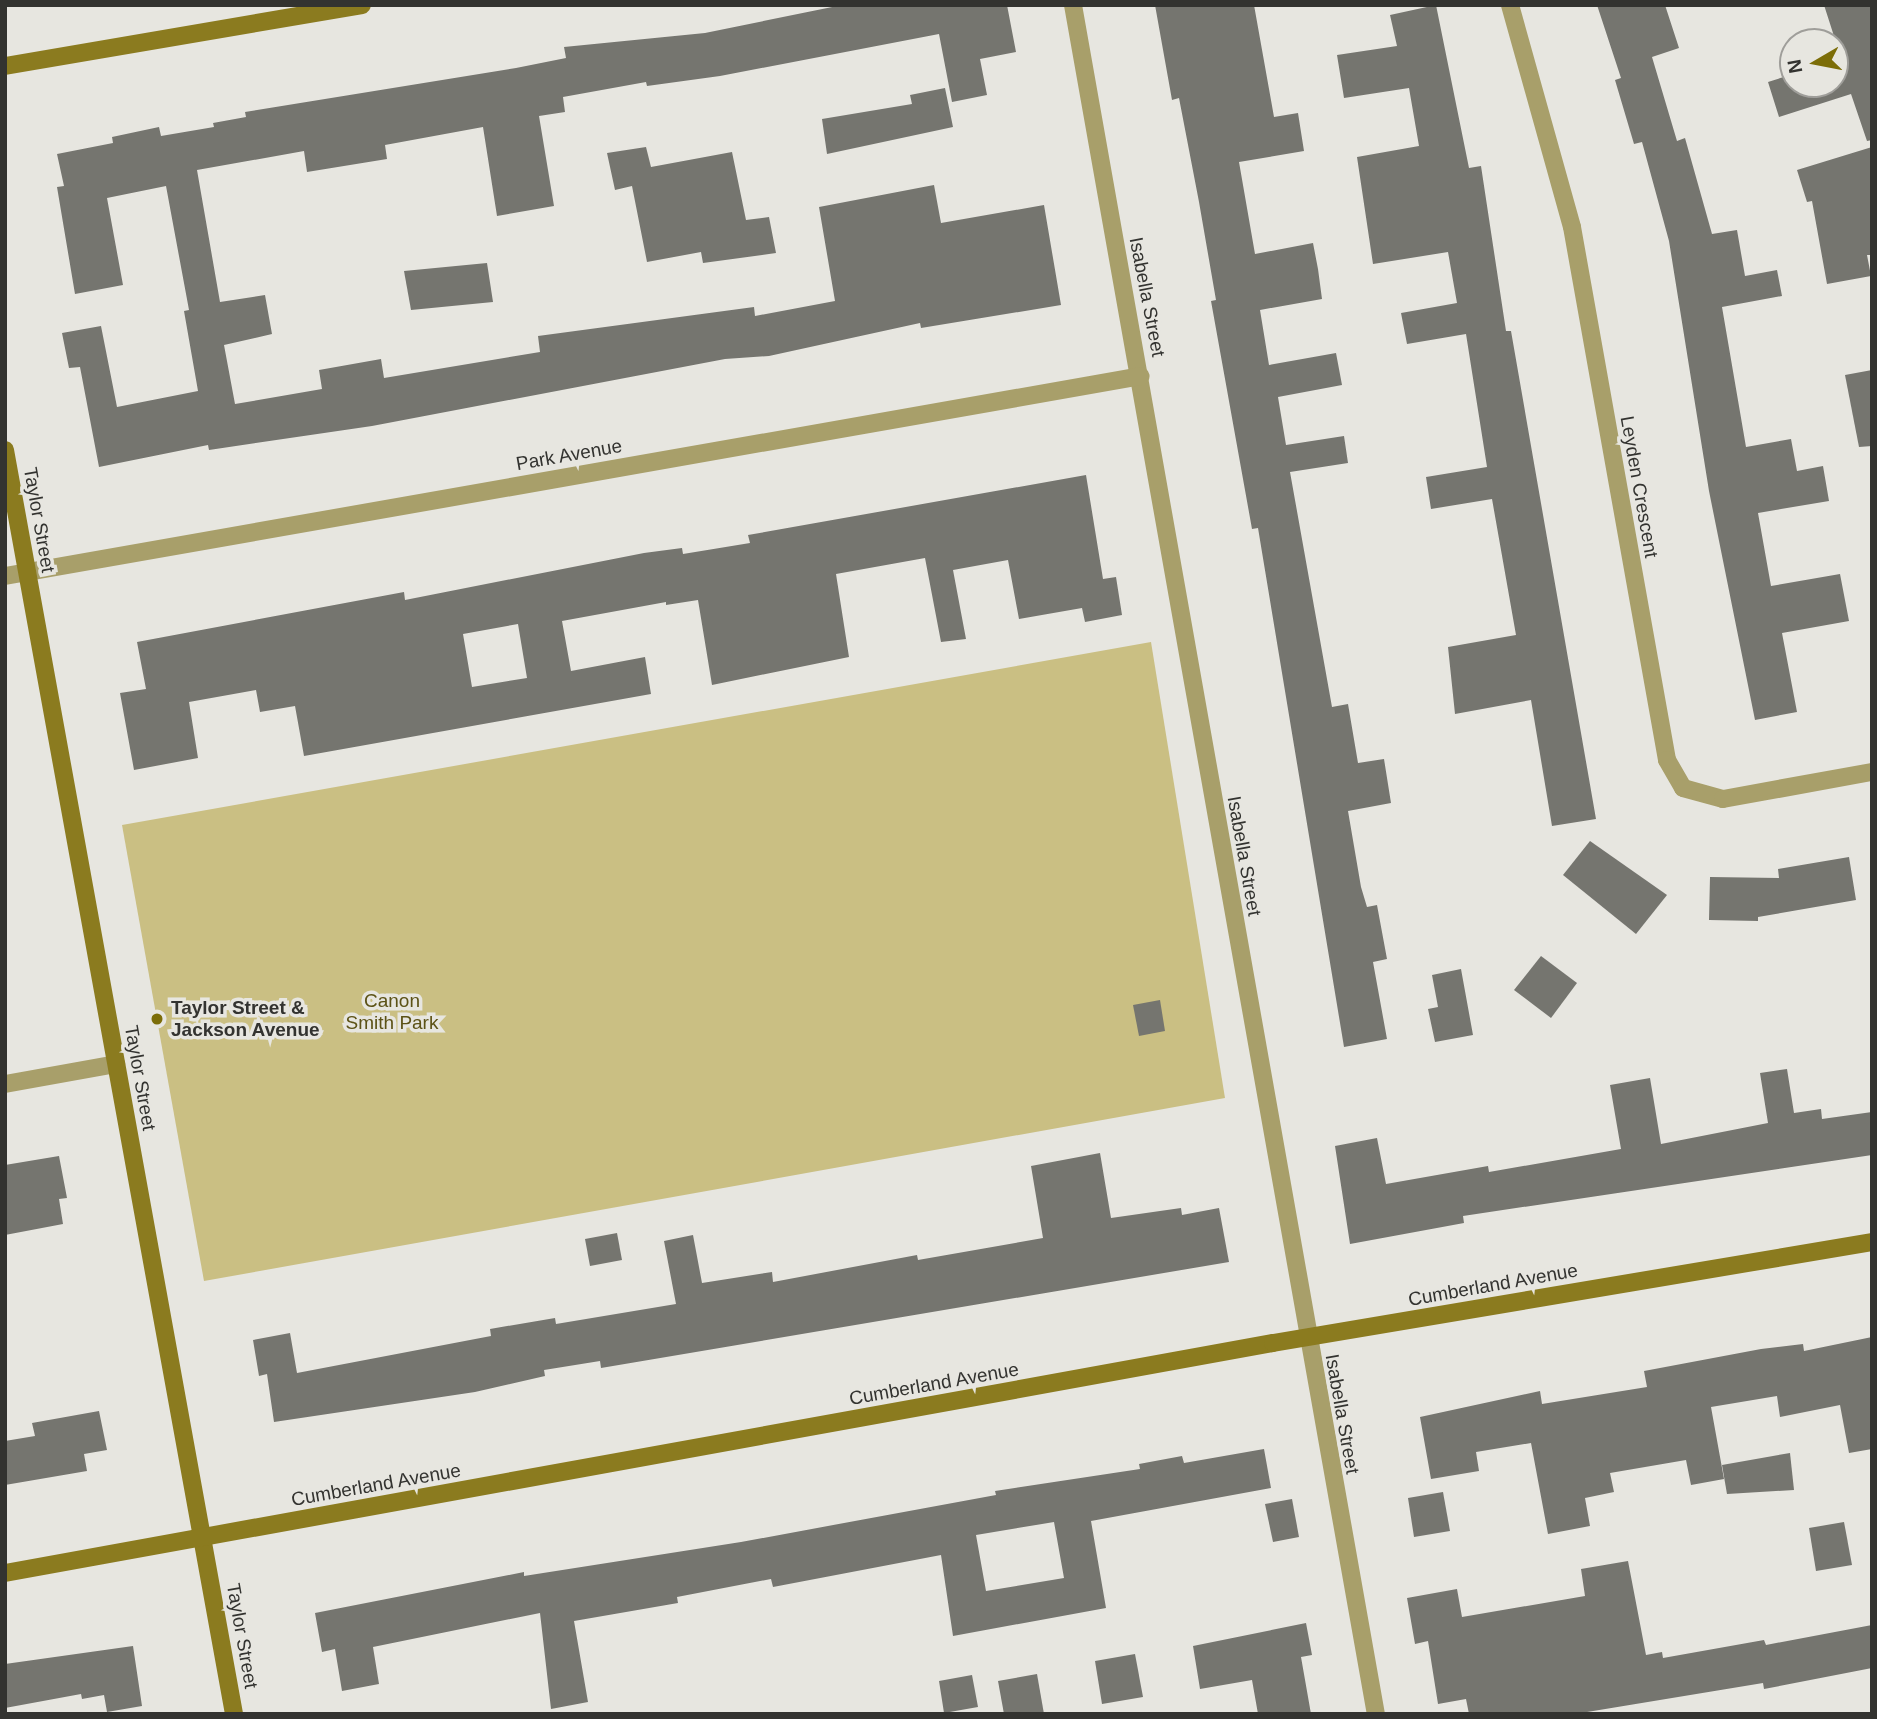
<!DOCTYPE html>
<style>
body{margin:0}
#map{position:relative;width:1877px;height:1719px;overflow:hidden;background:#e7e6e0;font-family:Arial,sans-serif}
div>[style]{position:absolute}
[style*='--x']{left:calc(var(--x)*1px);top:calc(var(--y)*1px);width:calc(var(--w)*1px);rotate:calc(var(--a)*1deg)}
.green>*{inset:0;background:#cabf83}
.building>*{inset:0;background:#75756f}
.street>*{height:18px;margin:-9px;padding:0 9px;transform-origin:9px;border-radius:9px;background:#a89f6a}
.secondary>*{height:18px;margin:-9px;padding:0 9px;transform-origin:9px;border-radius:9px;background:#8b7b1f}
.dots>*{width:19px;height:19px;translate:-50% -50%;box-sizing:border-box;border:4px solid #e7e6e0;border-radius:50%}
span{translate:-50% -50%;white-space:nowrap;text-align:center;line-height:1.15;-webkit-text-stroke:7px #e7e6e0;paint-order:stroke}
.street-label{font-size:19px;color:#333330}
.park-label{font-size:19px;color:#5c5216}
.poi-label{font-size:19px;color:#333330;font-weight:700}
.left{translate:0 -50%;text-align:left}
.frame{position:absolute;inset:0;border:7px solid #333330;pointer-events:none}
.north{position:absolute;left:1779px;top:28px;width:70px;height:70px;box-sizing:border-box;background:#e7e6e0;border:2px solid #9f9e9a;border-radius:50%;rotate:260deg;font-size:19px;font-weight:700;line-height:28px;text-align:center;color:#333330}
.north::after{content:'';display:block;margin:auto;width:24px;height:32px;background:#7c6d08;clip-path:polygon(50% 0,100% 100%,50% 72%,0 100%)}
</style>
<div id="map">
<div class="green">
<div style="clip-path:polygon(1151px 642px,1225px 1098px,204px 1281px,122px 825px)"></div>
</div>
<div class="building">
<div style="clip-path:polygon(842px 5px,1007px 5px,1016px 52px,980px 59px,987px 95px,952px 102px,939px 34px,720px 76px,647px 86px,646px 82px,563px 97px,565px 112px,539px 116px,554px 206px,497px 216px,483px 127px,385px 145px,387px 159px,307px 172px,304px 151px,197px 170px,220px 302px,265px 295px,272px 334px,224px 345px,235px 404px,322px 389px,319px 370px,381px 359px,384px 378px,540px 352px,538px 336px,754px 307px,755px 316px,835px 301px,819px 207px,934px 185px,941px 223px,1044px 205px,1061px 305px,921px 328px,920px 323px,769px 356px,725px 359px,372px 426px,209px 450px,208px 445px,99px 467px,80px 367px,69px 368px,62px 333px,101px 326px,117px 407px,198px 391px,184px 311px,189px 310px,166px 186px,107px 198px,123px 285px,75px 294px,57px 187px,64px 186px,57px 154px,113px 143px,112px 137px,159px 127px,161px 136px,214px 127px,213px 123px,246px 117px,245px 112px,516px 68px,566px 58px,564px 47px,705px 33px)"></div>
<div style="clip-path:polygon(1155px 5px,1254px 5px,1274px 117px,1298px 113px,1304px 151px,1239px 162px,1255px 254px,1313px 243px,1318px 269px,1322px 299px,1260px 310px,1269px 365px,1336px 353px,1342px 385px,1278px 397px,1286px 445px,1344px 436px,1348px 463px,1290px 472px,1332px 707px,1348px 704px,1358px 763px,1384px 759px,1391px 803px,1348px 811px,1361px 887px,1367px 907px,1377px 905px,1387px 959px,1373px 962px,1387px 1039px,1344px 1047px,1258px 528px,1252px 529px,1211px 301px,1216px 300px,1199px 202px,1179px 98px,1172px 100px)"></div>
<div style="clip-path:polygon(1436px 5px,1469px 168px,1481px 166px,1506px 331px,1511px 331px,1596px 819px,1552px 826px,1531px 700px,1455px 714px,1448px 647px,1516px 635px,1492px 499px,1431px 509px,1426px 477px,1487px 467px,1466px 334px,1407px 344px,1401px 313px,1457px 303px,1448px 252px,1373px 264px,1357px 157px,1419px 146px,1409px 88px,1344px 98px,1337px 55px,1397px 46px,1390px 15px)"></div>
<div style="clip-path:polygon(1597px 5px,1665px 5px,1679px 48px,1652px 57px,1677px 141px,1685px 138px,1712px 234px,1737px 230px,1745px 276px,1777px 270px,1782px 296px,1722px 307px,1746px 447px,1791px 439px,1797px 471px,1823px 466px,1829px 501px,1758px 513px,1771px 586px,1840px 574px,1849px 621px,1782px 633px,1797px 712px,1755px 720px,1709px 491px,1669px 241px,1642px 142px,1634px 144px,1615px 80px,1621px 78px)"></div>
<div style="clip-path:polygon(1824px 5px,1872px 5px,1872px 140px,1867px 141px,1851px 94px,1779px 117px,1768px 82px,1793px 74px,1793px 84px,1835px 84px,1835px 60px,1841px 58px)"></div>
<div style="clip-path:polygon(945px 88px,953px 127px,827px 154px,822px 119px,912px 104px,910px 95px)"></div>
<div style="clip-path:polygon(646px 147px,651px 167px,732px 152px,746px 220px,769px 217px,776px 253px,703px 263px,701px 252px,647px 262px,632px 186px,615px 190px,607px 153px)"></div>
<div style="clip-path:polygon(1872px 147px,1872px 255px,1867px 255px,1871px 276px,1827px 284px,1812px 201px,1807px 202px,1797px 170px)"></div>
<div style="clip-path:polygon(487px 263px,493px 302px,411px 310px,404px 271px)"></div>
<div style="clip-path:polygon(1872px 370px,1872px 446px,1859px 447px,1845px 375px)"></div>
<div style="clip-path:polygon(evenodd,1086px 475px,1103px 579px,1116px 577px,1122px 615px,1085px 622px,1082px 608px,1019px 619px,1008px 560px,953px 570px,966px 639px,941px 642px,925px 558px,836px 574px,849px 657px,712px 685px,698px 600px,666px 605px,666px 602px,562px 621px,571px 671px,645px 657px,651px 694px,304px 756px,295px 706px,260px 712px,256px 690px,189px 702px,198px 758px,134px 770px,120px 693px,146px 689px,137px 642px,404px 592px,405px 600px,644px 553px,682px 548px,683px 554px,750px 543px,748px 535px,1086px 475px,518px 624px,527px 678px,472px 687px,463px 634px,518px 624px)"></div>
<div style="clip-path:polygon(1590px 841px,1667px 895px,1636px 934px,1563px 875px)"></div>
<div style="clip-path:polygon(1849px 857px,1856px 900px,1758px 917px,1758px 921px,1709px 920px,1710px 877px,1779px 878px,1778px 869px)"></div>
<div style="clip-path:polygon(1541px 956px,1577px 983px,1551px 1018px,1514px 990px)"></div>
<div style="clip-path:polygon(1461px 969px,1473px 1035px,1435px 1042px,1428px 1009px,1438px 1007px,1432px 975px)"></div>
<div style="clip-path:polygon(1160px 1000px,1165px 1031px,1139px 1036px,1133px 1005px)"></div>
<div style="clip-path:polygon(1787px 1069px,1794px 1113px,1821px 1109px,1822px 1119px,1872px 1112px,1872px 1155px,1463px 1216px,1464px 1223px,1350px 1244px,1335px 1146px,1377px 1138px,1386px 1184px,1488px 1166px,1489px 1172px,1621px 1149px,1610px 1085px,1650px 1078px,1661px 1144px,1768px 1123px,1760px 1073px)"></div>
<div style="clip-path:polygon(1100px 1153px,1111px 1218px,1181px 1208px,1182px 1215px,1219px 1208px,1229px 1262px,601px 1368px,600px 1361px,544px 1370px,545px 1376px,475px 1392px,274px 1422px,267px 1374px,259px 1376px,253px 1340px,290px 1333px,297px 1373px,491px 1336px,490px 1329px,555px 1318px,556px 1324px,676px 1304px,664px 1241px,693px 1235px,702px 1283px,772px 1272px,773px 1282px,917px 1255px,918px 1260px,1043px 1238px,1031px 1166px)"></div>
<div style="clip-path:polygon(59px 1156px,67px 1198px,59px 1199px,63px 1224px,5px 1235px,5px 1165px)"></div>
<div style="clip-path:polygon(617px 1233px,622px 1260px,590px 1266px,585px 1239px)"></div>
<div style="clip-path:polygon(1872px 1337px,1872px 1449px,1849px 1453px,1840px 1405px,1780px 1417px,1777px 1396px,1711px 1407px,1724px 1479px,1691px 1485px,1686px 1460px,1610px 1473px,1614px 1492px,1585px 1498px,1590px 1526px,1548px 1534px,1531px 1443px,1476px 1452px,1479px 1471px,1431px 1479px,1420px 1417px,1540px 1391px,1542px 1404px,1647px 1387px,1644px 1371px,1761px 1349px,1803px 1344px,1804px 1351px)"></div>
<div style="clip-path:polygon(99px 1411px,107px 1450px,84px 1454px,87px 1471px,5px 1485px,5px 1441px,35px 1436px,32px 1423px)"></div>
<div style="clip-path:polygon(evenodd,1264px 1449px,1271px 1488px,1091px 1521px,1106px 1608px,953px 1636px,941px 1555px,773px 1587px,771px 1579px,677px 1597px,678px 1603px,574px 1621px,588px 1702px,551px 1709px,540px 1613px,373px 1647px,379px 1684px,342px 1691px,335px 1649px,322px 1652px,315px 1613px,524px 1572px,524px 1576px,741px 1542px,996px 1495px,995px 1491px,1140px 1469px,1139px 1464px,1182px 1456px,1184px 1463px,1264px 1449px,1054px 1522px,1064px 1578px,986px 1591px,976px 1535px,1054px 1522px)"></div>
<div style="clip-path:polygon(1790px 1453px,1794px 1490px,1727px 1494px,1722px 1465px)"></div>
<div style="clip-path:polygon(1443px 1492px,1450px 1531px,1414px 1537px,1408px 1498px)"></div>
<div style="clip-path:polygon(1292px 1499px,1299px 1537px,1273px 1542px,1265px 1504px)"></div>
<div style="clip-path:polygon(1844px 1522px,1852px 1565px,1816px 1571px,1809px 1528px)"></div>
<div style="clip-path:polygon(1628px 1561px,1646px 1655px,1662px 1652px,1663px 1658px,1764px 1640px,1766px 1645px,1872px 1625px,1872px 1668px,1764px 1689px,1763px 1683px,1575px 1714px,1469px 1714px,1466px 1699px,1438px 1704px,1428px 1641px,1415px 1644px,1407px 1598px,1457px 1589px,1462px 1617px,1585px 1596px,1581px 1569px)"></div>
<div style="clip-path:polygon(1306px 1623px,1312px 1655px,1301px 1657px,1311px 1714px,1258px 1714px,1252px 1680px,1200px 1689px,1193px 1646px)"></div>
<div style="clip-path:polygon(133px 1646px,142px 1706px,107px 1712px,104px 1695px,82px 1699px,81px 1694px,5px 1708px,5px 1664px)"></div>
<div style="clip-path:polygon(1135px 1654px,1143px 1697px,1102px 1704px,1095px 1661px)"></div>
<div style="clip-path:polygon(1037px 1674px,1044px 1714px,1004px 1714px,998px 1681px)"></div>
<div style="clip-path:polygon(972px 1675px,978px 1707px,944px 1713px,939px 1681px)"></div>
</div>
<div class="street">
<div style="--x:1073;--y:5;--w:1736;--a:79.95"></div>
<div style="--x:1510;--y:5;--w:230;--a:74.4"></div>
<div style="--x:1572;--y:227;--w:541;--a:79.89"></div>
<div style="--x:1667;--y:760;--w:32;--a:60"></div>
<div style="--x:1683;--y:788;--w:41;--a:15.4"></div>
<div style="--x:1723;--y:799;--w:151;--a:-10.3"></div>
<div style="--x:5;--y:576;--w:1153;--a:-9.98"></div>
<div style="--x:5;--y:1084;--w:113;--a:-10.2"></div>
</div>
<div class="secondary">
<div style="--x:5;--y:66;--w:362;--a:-9.7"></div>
<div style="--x:5;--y:450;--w:1285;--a:79.73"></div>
<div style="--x:5;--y:1573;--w:1289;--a:-10.28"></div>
<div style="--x:1273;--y:1343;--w:607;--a:-9.57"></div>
</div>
<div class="dots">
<div style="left:157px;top:1019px;background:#7c6d08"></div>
</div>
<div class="street-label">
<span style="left:1147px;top:297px;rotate:79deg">Isabella Street</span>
<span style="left:569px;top:455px;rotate:-10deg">Park Avenue</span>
<span style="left:1639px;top:487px;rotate:80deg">Leyden Crescent</span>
<span style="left:39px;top:520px;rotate:80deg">Taylor Street</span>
<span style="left:1244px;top:856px;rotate:80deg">Isabella Street</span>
<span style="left:140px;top:1078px;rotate:80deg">Taylor Street</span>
<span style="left:1493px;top:1285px;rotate:-10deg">Cumberland Avenue</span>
<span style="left:934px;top:1384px;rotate:-10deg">Cumberland Avenue</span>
<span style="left:1342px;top:1414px;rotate:80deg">Isabella Street</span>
<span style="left:376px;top:1485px;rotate:-10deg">Cumberland Avenue</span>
<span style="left:242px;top:1636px;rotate:80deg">Taylor Street</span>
</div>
<div class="park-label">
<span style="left:392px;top:1012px">Canon<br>Smith Park</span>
</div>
<div class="poi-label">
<span class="left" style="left:171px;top:1019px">Taylor Street &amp;<br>Jackson Avenue</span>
</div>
<div class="frame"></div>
<div class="north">N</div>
</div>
